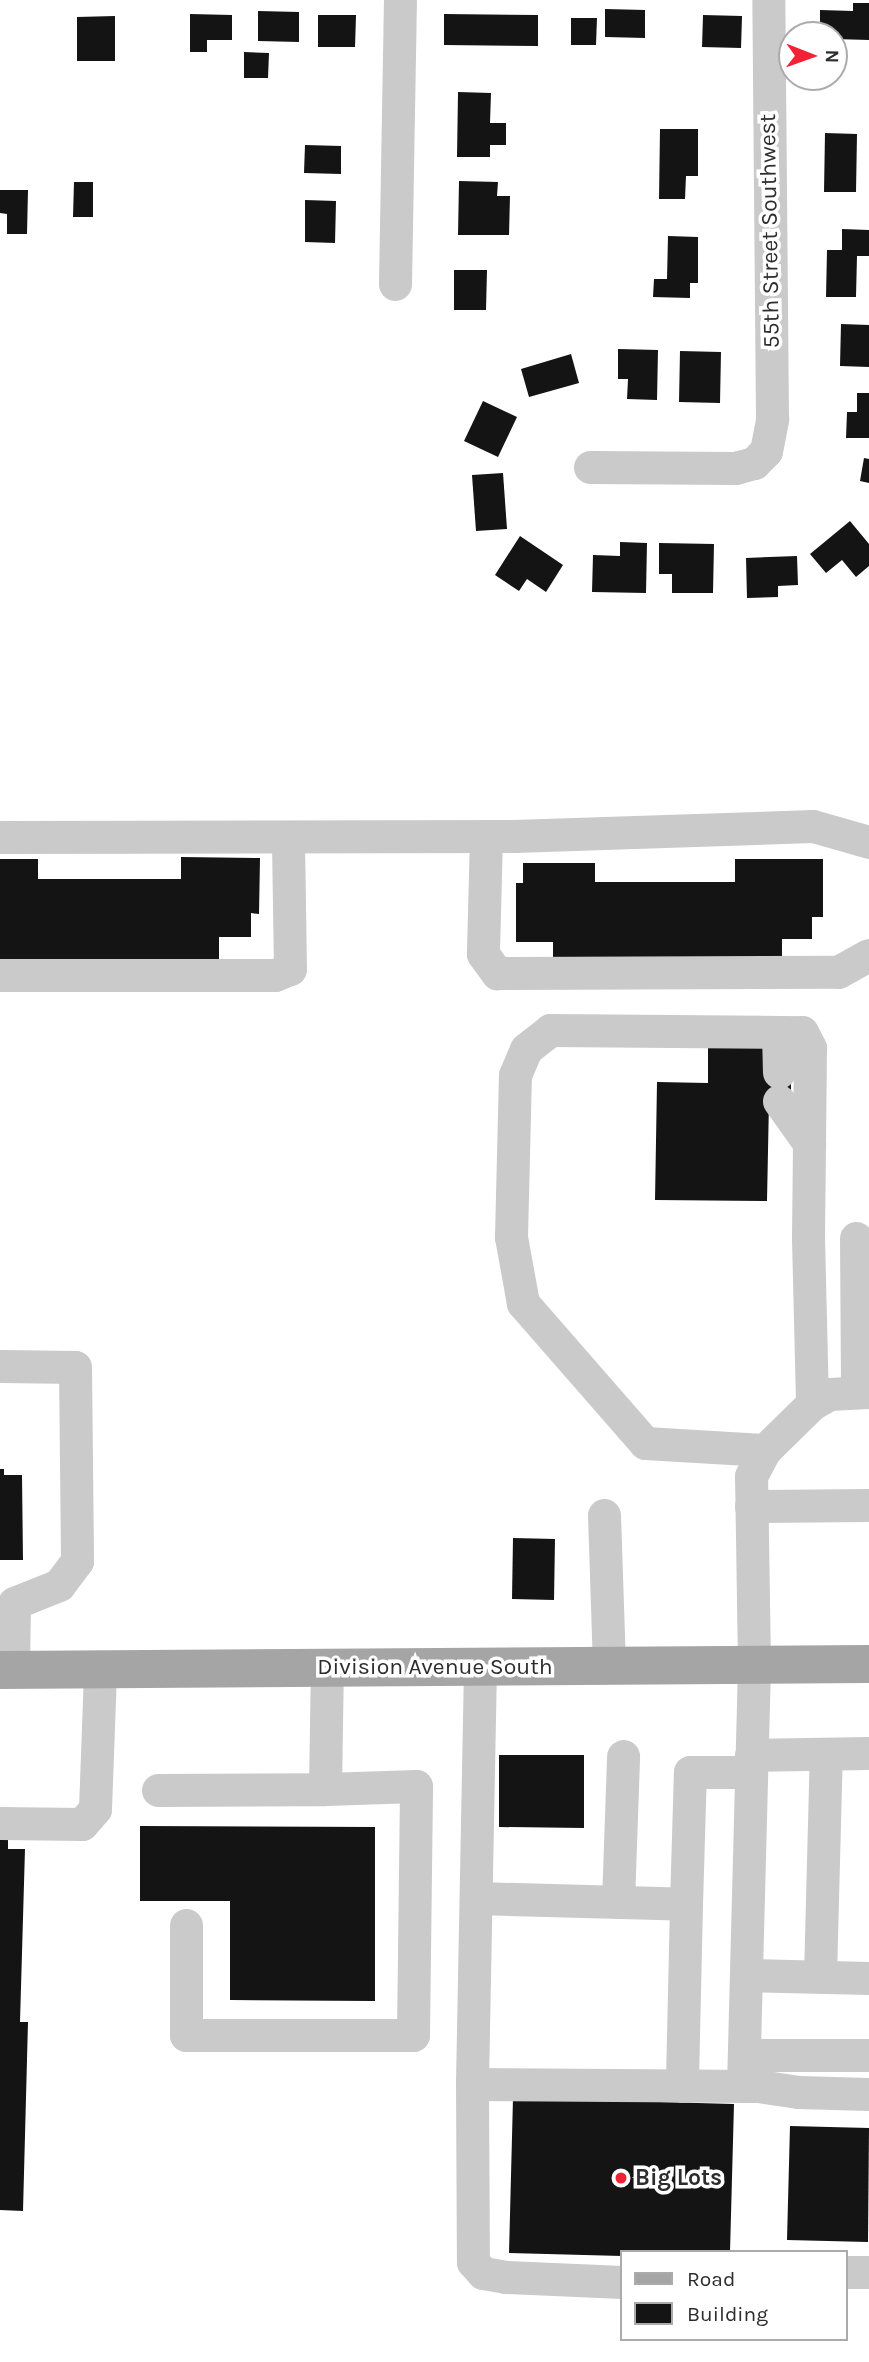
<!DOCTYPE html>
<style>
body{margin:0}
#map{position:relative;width:869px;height:2362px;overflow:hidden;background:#fff;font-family:Karla,sans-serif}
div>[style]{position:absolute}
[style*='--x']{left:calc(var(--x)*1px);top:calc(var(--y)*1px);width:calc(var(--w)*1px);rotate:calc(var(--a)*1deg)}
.building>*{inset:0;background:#141414}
.minor>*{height:33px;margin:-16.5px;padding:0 16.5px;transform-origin:16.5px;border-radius:16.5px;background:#cacaca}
.major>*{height:38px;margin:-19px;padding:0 19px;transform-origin:19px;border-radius:19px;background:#a5a5a5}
.dots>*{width:19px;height:19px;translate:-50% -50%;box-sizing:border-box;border:4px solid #fff;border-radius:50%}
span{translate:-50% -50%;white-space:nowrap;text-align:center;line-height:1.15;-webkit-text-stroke:7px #fff;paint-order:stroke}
.street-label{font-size:23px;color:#2d2d2d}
.poi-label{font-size:23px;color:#2d2d2d;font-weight:700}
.left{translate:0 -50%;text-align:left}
.legend{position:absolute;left:620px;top:2250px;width:228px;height:91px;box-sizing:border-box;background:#fff;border:2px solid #ababab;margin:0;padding:9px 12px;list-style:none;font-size:21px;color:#2d2d2d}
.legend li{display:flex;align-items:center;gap:14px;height:35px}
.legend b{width:35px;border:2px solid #ababab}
.north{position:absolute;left:778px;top:21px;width:70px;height:70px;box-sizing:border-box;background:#fff;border:2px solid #ababab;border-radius:50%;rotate:91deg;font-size:19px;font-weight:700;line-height:28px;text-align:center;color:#2d2d2d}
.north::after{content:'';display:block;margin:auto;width:24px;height:32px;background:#f22135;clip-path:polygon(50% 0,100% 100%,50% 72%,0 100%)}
</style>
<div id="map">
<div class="building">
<div style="clip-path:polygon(853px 3px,869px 3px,869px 40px,834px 39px,834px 35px,820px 35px,820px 10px,853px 11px)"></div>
<div style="clip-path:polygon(605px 9px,645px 10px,645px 38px,605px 37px)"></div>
<div style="clip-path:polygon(258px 11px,299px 12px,299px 42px,258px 41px)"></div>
<div style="clip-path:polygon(190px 14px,232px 15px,232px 40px,207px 40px,207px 52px,190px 52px)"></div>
<div style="clip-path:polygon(444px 14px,538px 15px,538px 46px,444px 45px)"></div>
<div style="clip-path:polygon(318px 15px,356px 15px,355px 47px,318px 47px)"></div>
<div style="clip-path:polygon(703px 15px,742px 16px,741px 48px,702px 47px)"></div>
<div style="clip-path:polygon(115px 16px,115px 61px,77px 61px,77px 17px)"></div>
<div style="clip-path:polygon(571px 18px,597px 18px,596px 45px,571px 45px)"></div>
<div style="clip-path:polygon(244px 52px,269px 53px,268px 78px,244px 78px)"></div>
<div style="clip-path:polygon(458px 92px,491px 93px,490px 123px,506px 123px,506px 145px,490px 145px,490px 157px,457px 157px)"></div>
<div style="clip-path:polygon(660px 129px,698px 129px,698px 176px,686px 176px,685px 199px,659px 199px)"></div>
<div style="clip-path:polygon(825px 133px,857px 134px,856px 192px,824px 192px)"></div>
<div style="clip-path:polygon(305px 145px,341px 146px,341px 174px,304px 173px)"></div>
<div style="clip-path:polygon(459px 181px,498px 182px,497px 196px,510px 196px,509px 235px,458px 235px)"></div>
<div style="clip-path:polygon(74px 182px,93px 182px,93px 217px,73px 217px)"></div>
<div style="clip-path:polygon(0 190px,28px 190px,27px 234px,7px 234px,7px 214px,0 213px)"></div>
<div style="clip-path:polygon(305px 200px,336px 201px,335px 243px,305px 242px)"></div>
<div style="clip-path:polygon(842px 229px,869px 230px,869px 256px,857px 256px,856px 297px,826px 297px,827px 250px,842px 250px)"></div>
<div style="clip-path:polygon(668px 236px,698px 237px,698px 283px,690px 283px,690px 298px,653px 297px,654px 279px,667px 279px)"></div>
<div style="clip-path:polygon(454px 270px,487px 270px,486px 310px,454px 310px)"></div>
<div style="clip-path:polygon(841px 324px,869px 325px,869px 367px,840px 366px)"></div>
<div style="clip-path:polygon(618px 349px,658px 350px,657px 400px,627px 399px,628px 379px,618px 379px)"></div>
<div style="clip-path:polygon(680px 351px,721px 352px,720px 403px,679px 402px)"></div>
<div style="clip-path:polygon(571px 354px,579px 383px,529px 397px,521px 369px)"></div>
<div style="clip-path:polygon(857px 393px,869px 393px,869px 438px,846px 438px,847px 412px,857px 412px)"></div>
<div style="clip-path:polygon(483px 401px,517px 417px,498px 457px,464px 441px)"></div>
<div style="clip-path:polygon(864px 458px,869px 459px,869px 483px,860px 481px)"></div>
<div style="clip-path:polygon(503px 473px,507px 529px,476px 531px,472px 475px)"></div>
<div style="clip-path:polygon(850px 521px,869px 544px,869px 566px,856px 577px,842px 560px,826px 573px,810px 554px)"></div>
<div style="clip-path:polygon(520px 536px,563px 565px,546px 592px,527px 579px,519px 591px,495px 575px)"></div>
<div style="clip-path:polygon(620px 542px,647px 543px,646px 593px,592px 592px,593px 555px,620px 556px)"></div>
<div style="clip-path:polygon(659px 543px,714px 544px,713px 593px,672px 593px,672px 574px,659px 574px)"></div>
<div style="clip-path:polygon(797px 556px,798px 585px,778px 586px,778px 597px,747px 598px,746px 558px)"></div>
<div style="clip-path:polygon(181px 857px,260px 858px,259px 914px,251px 913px,251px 937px,219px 937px,219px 970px,0 969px,0 859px,38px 859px,38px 879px,181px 879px)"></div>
<div style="clip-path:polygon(735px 859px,823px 859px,823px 917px,812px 917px,812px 939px,782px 939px,782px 967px,553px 967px,553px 942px,516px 942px,516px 883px,523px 883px,523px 863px,595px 863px,595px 882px,735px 882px)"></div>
<div style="clip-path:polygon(708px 1047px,769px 1048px,791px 1072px,791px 1101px,769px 1101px,767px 1201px,655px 1200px,657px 1082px,708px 1083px)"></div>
<div style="clip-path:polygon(0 1469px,4px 1469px,4px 1475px,22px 1475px,23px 1560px,0 1560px)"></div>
<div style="clip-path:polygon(513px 1538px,555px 1539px,554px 1600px,512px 1599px)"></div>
<div style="clip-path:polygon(499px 1755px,584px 1755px,584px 1828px,499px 1827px)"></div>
<div style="clip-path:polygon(140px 1826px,375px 1827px,375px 2001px,230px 2000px,230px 1901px,140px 1901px)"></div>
<div style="clip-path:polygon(0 1836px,8px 1836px,8px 1849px,25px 1849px,20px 2022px,28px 2022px,23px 2211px,0 2210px)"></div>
<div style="clip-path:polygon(513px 2098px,734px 2104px,730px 2252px,622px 2252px,622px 2256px,509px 2253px)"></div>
<div style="clip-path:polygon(790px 2126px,869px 2128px,868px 2242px,787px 2240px)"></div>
</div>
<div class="minor">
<div style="--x:395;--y:284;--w:284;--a:-89"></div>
<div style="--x:590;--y:467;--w:145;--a:0.4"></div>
<div style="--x:735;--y:468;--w:20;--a:-15"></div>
<div style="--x:754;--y:463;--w:17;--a:-45"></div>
<div style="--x:766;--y:451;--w:33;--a:-79"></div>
<div style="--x:772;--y:419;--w:419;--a:-90.5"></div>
<div style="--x:486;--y:836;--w:118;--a:91.5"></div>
<div style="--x:483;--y:954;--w:24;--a:54"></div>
<div style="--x:497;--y:973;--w:341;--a:-0.2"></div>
<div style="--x:838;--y:972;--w:35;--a:-29"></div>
<div style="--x:0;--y:837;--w:514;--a:-0.11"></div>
<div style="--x:514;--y:836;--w:299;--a:-1.9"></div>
<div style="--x:813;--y:826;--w:58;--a:15.9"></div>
<div style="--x:0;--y:975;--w:275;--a:0"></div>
<div style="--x:275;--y:975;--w:16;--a:-22"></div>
<div style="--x:290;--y:969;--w:132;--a:-90.9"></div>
<div style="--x:778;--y:1032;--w:40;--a:88.6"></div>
<div style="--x:779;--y:1101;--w:52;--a:54.5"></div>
<div style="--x:856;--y:1238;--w:154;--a:89.6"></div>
<div style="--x:0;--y:1366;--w:75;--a:0.8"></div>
<div style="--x:75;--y:1367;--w:194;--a:89.4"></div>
<div style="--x:77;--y:1561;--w:30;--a:127"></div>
<div style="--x:59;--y:1585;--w:48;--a:158.2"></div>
<div style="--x:14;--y:1603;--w:67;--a:90.9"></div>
<div style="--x:765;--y:1450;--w:120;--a:-176.7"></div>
<div style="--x:645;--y:1443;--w:186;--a:-131.1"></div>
<div style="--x:523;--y:1303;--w:67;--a:-100.3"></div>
<div style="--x:511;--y:1237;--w:162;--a:-88.6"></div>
<div style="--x:515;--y:1075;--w:28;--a:-67"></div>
<div style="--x:526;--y:1049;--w:31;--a:-38"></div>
<div style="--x:550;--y:1030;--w:252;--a:0.5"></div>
<div style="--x:802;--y:1032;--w:18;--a:63"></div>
<div style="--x:810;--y:1048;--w:190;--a:90.6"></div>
<div style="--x:808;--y:1238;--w:166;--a:88.6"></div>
<div style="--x:751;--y:1506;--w:118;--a:-0.5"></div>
<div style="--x:604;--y:1515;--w:151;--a:88.1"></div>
<div style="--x:480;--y:1666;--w:418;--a:91.1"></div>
<div style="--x:472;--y:2084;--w:286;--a:0.4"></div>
<div style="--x:758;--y:2086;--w:40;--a:8.5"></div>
<div style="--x:798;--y:2092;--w:71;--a:1.6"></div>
<div style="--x:751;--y:1755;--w:118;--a:-1"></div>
<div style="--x:158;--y:1790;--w:167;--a:-0.3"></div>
<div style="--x:0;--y:1823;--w:82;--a:0.7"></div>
<div style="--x:82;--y:1824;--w:20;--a:-49"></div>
<div style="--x:95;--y:1809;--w:139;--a:-87.9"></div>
<div style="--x:476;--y:1898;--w:210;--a:1.6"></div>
<div style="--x:686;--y:1904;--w:182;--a:91.3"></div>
<div style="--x:618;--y:1902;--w:146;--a:-88"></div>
<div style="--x:686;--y:1904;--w:132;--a:-88.3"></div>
<div style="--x:690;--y:1772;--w:61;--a:0"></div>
<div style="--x:186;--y:1925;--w:110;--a:90"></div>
<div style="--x:186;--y:2035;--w:227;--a:0"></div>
<div style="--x:413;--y:2035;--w:249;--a:-89.3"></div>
<div style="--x:416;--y:1786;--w:91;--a:178.1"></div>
<div style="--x:325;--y:1789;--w:121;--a:-89.1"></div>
<div style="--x:746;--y:1975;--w:123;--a:1.4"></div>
<div style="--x:820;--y:1976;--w:222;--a:-88.5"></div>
<div style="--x:744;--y:2055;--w:125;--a:0"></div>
<div style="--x:472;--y:2084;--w:178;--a:89.7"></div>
<div style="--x:473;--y:2262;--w:15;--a:48"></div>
<div style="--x:483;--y:2273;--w:22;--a:10"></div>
<div style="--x:505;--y:2277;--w:117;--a:2.4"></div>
<div style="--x:743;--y:2086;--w:422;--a:-88.5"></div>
<div style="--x:754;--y:1664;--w:188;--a:-90.9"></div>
<div style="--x:751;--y:1476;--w:30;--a:-62"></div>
<div style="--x:765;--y:1450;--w:66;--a:-44.4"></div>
<div style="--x:812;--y:1404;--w:20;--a:-30"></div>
<div style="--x:829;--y:1394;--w:40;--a:-2.9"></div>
<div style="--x:846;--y:2272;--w:23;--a:0"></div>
</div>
<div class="major">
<div style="--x:0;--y:1670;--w:869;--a:-0.4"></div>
</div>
<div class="dots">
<div style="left:621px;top:2178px;background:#f22135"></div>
</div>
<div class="street-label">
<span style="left:770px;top:231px;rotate:-91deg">55th Street Southwest</span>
<span style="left:435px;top:1667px">Division Avenue South</span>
</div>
<div class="poi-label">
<span class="left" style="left:635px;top:2178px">Big Lots</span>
</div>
<ul class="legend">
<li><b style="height:9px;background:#a5a5a5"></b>Road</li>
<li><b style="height:19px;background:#141414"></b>Building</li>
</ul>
<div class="north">N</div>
</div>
